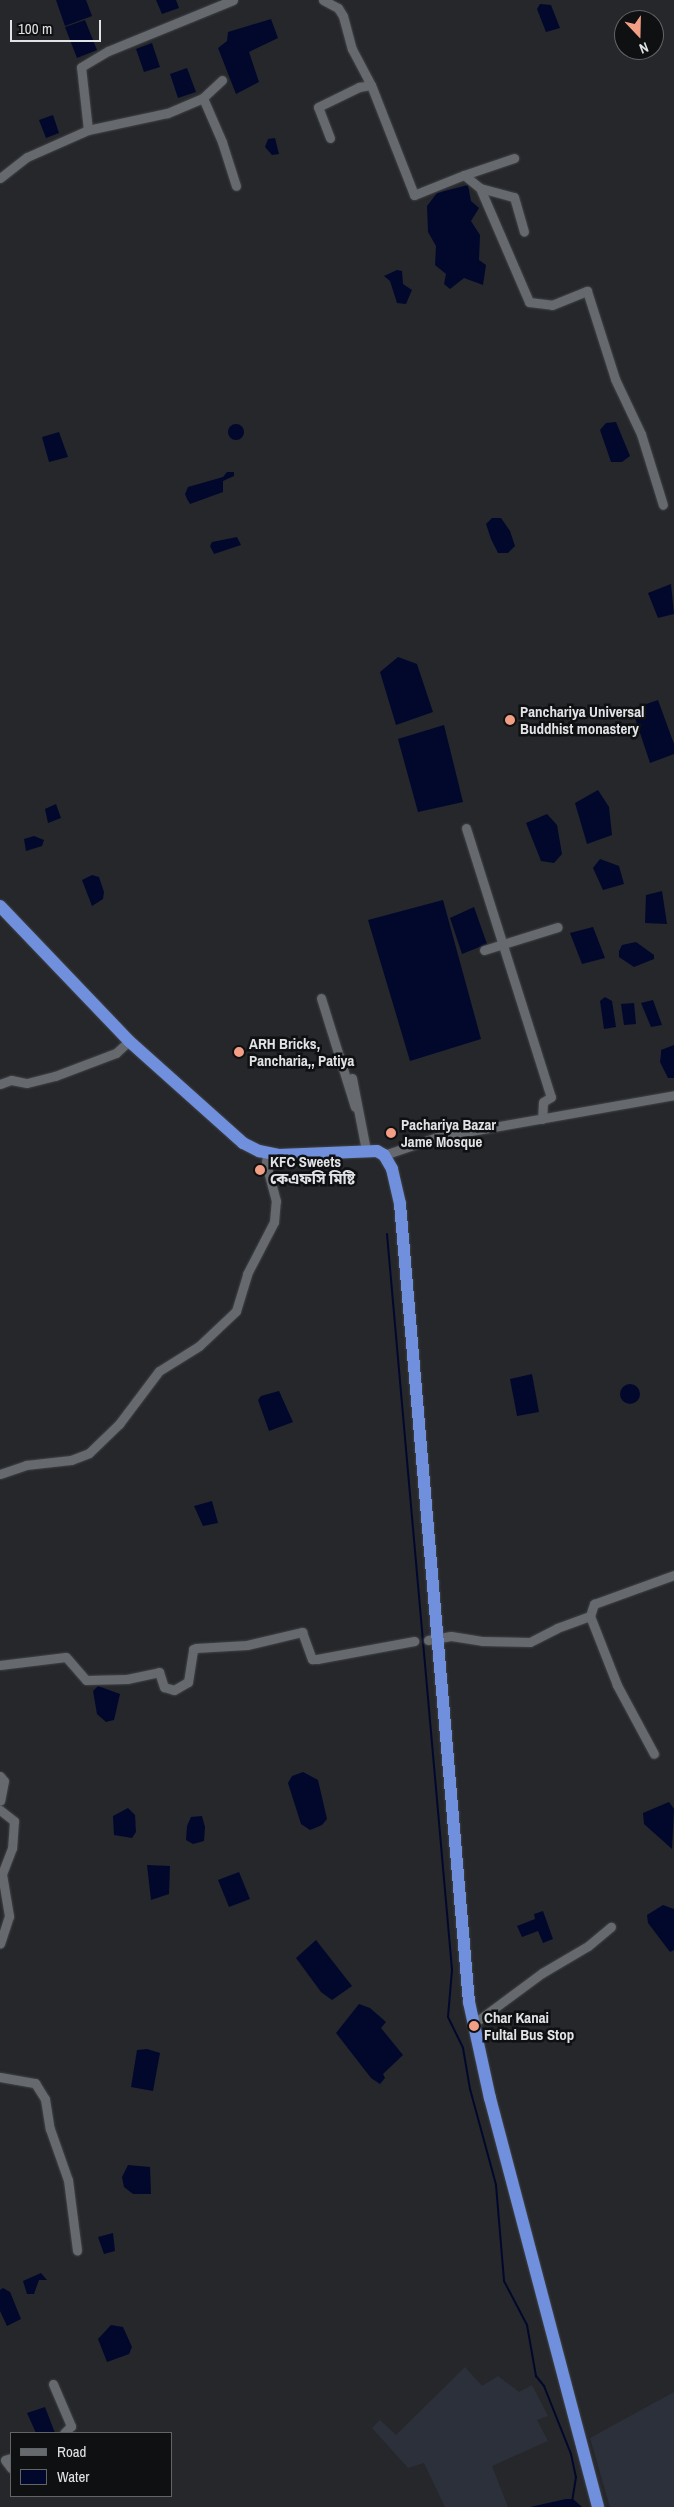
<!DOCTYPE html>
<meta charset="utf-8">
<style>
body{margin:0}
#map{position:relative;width:674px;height:2507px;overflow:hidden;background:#25272b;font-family:"Archivo Narrow","Noto Sans Bengali",sans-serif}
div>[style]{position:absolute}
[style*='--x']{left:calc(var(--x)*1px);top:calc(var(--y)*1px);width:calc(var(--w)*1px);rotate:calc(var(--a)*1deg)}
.built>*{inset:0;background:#2c303a}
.water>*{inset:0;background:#02082c}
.round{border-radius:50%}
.stream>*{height:2px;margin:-1px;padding:0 1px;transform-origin:1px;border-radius:1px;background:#02082c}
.roads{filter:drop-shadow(0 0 1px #414346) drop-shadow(0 0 1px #414346)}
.minor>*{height:9px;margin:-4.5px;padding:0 4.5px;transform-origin:4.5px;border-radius:4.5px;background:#66696e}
.highway>*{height:12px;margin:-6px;padding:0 6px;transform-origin:6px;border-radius:6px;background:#7090de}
.dots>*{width:14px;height:14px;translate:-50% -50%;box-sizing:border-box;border:2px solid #0f1011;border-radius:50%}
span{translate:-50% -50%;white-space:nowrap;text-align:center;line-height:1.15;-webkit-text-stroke:5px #0f1011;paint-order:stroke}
.poi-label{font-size:15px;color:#e1e3e6;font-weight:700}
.left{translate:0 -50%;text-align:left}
.legend{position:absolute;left:10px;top:2432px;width:162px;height:65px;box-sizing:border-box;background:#0f1011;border:1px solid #636466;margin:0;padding:6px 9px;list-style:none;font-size:15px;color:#e1e3e6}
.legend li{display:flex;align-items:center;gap:10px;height:25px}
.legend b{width:25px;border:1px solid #636466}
.north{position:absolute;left:614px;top:10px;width:50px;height:50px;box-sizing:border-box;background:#0f1011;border:1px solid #636466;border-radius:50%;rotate:159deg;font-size:14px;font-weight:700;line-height:20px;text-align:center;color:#e1e3e6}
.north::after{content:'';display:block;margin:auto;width:18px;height:22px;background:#f39f85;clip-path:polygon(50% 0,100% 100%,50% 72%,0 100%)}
.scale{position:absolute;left:10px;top:20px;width:91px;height:22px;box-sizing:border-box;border:2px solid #e1e3e6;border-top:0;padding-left:6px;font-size:15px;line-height:18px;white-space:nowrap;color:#e1e3e6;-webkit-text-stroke:4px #0f1011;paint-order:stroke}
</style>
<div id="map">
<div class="built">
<div style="clip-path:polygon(465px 2367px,482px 2386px,498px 2376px,519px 2392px,532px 2385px,548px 2416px,537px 2420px,548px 2441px,492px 2466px,508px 2507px,445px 2507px,424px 2463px,408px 2468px,372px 2428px,380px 2420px,396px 2435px)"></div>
<div style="clip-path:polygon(674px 2392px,674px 2507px,610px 2507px,590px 2438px)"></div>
</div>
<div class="water">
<div style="clip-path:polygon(56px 0,86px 0,92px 16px,65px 26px)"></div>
<div style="clip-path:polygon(156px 0,176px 0,179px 8px,162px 14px)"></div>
<div style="clip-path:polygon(540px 4px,551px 5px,560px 28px,546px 32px,537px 9px)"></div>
<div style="clip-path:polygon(271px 19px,278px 38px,249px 52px,259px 82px,236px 94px,218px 48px,227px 41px,228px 32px)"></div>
<div style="clip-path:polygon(85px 20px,97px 50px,77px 58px,65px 27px)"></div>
<div style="clip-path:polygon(152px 43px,160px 67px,144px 72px,136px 49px)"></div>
<div style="clip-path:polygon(187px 68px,196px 92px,178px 98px,170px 74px)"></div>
<div style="clip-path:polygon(53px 115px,59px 133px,46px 138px,39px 120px)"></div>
<div style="clip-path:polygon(275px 138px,279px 154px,272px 155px,265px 147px,268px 139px)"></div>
<div style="clip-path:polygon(468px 185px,471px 201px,479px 208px,471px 221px,480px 235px,479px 260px,486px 265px,483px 285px,464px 278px,450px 289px,444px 284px,446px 274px,435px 265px,436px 246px,428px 232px,427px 206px,437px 193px)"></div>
<div style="clip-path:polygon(397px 270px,402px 271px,403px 284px,412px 290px,406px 304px,397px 303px,390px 281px,384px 276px)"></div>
<div style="clip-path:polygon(616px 422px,630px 456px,622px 462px,611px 462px,600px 430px,606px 423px)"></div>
<div class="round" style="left:228px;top:424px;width:16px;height:16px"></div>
<div style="clip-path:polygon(59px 432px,68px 457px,49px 462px,42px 437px)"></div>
<div style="clip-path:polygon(227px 472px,234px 472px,234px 476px,223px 481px,223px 492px,190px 504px,187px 499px,185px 494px,188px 487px,223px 477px)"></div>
<div style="clip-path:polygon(492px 518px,501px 518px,510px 531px,515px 546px,508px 553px,498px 553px,491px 539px,486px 524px)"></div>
<div style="clip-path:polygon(237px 537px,241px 545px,214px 554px,210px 546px,212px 542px)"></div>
<div style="clip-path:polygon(671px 584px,674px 614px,658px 618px,648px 593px)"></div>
<div style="clip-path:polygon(398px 657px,417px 664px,433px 712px,396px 725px,380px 672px)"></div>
<div style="clip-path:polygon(658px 700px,674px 744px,674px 754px,650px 763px,632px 709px)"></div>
<div style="clip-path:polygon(444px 725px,463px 802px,418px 812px,398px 739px)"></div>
<div style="clip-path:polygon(598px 790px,609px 807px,612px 835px,587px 844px,575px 803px)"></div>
<div style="clip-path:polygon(56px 804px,61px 818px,48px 823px,45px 809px)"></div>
<div style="clip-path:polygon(547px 814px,557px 825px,562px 854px,554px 863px,541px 861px,526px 823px)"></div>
<div style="clip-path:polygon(34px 836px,44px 840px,42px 846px,26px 851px,24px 839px)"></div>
<div style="clip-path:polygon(600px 859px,619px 866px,624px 884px,603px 890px,593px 868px)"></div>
<div style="clip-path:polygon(92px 875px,99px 877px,104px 892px,103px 899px,92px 906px,82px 880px)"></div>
<div style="clip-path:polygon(662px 891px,667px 924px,645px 923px,646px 895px)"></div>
<div style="clip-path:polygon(443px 900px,481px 1039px,410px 1061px,368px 920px)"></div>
<div style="clip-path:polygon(474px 907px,487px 944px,462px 954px,450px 918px)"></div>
<div style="clip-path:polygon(593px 927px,605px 958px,582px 964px,570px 933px)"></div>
<div style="clip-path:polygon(636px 942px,654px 955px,654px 959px,634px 967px,619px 957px,619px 951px,622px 945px)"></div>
<div style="clip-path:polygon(605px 997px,612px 1001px,616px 1027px,604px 1029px,600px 1001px)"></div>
<div style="clip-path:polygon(653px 1000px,662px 1025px,651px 1027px,641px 1003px)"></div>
<div style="clip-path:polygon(634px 1003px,636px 1024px,624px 1025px,621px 1004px)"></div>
<div style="clip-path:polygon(674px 1045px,674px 1078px,668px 1078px,660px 1062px,661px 1054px,661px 1050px)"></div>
<div style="clip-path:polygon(532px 1374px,539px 1412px,517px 1416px,510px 1379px)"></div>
<div class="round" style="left:620px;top:1384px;width:20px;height:20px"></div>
<div style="clip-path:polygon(279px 1391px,293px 1422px,269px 1431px,258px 1400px,261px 1396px)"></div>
<div style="clip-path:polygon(212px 1501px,218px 1523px,203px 1526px,194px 1506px)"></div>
<div style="clip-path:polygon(98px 1686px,120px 1694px,114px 1720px,106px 1722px,97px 1714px,93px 1691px)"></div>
<div style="clip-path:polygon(303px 1772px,318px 1780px,327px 1819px,322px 1825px,310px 1830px,301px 1824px,288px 1783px,292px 1776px)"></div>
<div style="clip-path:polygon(669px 1802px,674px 1809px,672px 1849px,644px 1824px,643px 1813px)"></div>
<div style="clip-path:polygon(128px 1808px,135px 1815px,136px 1832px,132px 1838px,114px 1835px,113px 1816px)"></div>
<div style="clip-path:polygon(202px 1816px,205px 1827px,204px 1841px,193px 1844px,186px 1840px,187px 1826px,191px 1817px)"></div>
<div style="clip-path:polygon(147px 1865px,170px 1866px,169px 1894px,151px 1900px)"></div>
<div style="clip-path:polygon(239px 1872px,250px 1899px,229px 1907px,218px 1880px)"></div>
<div style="clip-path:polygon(663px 1905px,674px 1909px,674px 1950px,670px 1952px,648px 1923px,647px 1915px)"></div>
<div style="clip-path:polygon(543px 1911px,553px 1939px,543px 1943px,538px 1931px,522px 1937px,517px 1926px,535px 1919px,534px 1914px)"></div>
<div style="clip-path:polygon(316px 1940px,352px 1986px,332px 2000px,321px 1992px,296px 1958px)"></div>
<div style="clip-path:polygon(359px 2004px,370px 2008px,386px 2022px,381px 2028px,403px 2055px,383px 2074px,385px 2078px,380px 2084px,371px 2078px,336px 2033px)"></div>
<div style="clip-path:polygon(147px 2049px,160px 2053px,153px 2091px,131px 2087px,137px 2050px)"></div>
<div style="clip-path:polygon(128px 2165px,150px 2167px,151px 2194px,133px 2194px,124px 2187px,122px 2177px)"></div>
<div style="clip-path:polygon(113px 2233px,115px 2251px,104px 2254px,98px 2237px)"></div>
<div style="clip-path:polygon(41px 2273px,47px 2280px,39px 2280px,34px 2294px,27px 2294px,23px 2281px)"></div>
<div style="clip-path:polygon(3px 2288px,10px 2292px,21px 2319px,7px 2326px,0 2311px,0 2290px)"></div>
<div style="clip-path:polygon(111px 2325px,123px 2327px,132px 2347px,129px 2354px,107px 2362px,98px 2339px)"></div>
<div style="clip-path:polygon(45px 2407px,55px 2433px,36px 2433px,27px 2413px)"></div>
<div style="clip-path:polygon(566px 2499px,573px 2499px,582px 2507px,530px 2507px)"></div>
</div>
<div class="stream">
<div style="--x:387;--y:1234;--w:739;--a:84.95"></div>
<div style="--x:452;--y:1970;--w:47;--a:94.9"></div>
<div style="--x:448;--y:2017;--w:34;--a:64"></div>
<div style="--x:463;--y:2048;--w:42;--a:80.3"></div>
<div style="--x:470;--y:2089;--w:99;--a:74.8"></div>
<div style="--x:496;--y:2185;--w:96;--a:85.2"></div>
<div style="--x:504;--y:2281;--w:50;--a:62.4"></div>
<div style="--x:527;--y:2325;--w:52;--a:80"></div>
<div style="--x:536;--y:2376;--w:13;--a:51"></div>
<div style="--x:544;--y:2386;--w:73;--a:68.3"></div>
<div style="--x:571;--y:2454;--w:24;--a:78"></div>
<div style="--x:576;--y:2477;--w:25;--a:99"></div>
</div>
<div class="roads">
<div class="minor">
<div style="--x:323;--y:0;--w:17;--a:28"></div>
<div style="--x:338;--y:8;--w:9;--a:58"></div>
<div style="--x:343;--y:16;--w:34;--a:75"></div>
<div style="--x:352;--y:49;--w:41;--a:62.2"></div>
<div style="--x:371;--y:85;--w:118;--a:68.6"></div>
<div style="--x:414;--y:195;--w:54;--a:-21.8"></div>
<div style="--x:464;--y:175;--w:21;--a:39"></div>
<div style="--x:480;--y:188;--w:124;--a:66.7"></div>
<div style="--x:529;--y:302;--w:23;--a:7"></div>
<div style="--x:552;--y:305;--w:38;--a:-22"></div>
<div style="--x:587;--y:291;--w:92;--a:72.3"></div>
<div style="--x:615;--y:379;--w:61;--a:64.7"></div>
<div style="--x:641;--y:434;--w:74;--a:72.8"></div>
<div style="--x:222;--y:80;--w:26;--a:137"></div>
<div style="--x:203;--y:98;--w:39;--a:157"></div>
<div style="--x:167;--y:113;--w:81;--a:167.9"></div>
<div style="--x:88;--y:130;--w:63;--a:-96.3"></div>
<div style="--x:81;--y:67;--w:31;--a:-31"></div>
<div style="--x:108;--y:51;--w:135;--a:-22.2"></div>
<div style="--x:203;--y:98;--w:48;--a:66.6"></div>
<div style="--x:222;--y:142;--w:46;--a:72.3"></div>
<div style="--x:330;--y:138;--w:33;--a:-111"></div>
<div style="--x:318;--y:107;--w:46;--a:-26"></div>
<div style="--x:359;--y:87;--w:12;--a:-9"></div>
<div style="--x:464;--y:175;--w:53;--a:-18.8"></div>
<div style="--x:0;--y:178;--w:34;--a:-38"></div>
<div style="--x:27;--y:157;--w:67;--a:-23.9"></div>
<div style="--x:480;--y:188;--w:35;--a:15"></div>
<div style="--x:514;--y:197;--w:36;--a:74"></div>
<div style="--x:466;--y:828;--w:282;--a:72.5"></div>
<div style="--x:551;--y:1097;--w:9;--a:148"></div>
<div style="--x:543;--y:1102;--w:17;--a:93"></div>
<div style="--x:484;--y:950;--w:77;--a:-17.3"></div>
<div style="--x:321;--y:998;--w:114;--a:72.7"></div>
<div style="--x:352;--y:1078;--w:73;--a:79"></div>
<div style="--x:0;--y:1084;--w:12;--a:-20"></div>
<div style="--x:11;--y:1080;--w:16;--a:11"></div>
<div style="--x:27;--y:1083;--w:29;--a:-14"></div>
<div style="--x:55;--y:1076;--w:65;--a:-20.7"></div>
<div style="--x:116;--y:1053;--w:18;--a:-43"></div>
<div style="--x:384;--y:1155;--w:56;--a:-18.8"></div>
<div style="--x:437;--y:1137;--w:241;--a:-10"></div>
<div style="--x:0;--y:1474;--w:28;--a:-19"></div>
<div style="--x:26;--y:1465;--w:45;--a:-6.3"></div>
<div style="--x:71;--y:1460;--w:19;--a:-21"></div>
<div style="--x:89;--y:1453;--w:42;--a:-44"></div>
<div style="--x:119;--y:1424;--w:66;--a:-53"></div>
<div style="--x:159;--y:1371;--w:47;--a:-32"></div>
<div style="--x:199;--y:1346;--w:51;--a:-43.4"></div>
<div style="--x:236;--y:1311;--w:39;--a:-73"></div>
<div style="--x:247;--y:1274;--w:59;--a:-62.6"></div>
<div style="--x:274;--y:1222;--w:21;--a:-85"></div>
<div style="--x:276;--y:1201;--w:39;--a:-105"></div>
<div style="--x:266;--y:1163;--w:9;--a:-84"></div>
<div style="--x:590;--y:1616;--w:13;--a:-72"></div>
<div style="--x:594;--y:1604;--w:85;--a:-19.9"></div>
<div style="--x:428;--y:1640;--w:23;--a:-10"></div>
<div style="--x:451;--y:1636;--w:31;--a:9"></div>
<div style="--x:482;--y:1641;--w:48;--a:1.2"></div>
<div style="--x:530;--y:1642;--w:30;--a:-27"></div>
<div style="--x:557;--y:1628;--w:35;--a:-20"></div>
<div style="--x:590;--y:1616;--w:74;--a:68.6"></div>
<div style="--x:617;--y:1685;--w:78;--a:61.8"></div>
<div style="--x:0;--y:1665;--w:66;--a:-6.9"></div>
<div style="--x:66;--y:1657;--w:30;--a:49"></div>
<div style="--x:86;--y:1680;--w:41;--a:-1.4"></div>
<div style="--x:127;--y:1679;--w:33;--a:-12"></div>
<div style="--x:159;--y:1672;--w:16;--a:72"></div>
<div style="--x:164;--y:1687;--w:10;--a:17"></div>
<div style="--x:174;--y:1690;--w:16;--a:-30"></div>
<div style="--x:188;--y:1682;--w:33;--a:-81"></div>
<div style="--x:193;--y:1649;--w:3;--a:-18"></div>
<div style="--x:196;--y:1648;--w:51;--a:-3.4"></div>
<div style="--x:247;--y:1645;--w:57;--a:-13.3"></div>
<div style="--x:302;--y:1632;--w:29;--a:70"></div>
<div style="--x:312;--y:1659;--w:5;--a:0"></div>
<div style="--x:317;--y:1659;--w:99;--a:-10.5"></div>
<div style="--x:0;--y:1776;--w:6;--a:51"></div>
<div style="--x:4;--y:1781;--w:20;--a:101"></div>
<div style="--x:0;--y:1810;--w:18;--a:38"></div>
<div style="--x:14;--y:1821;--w:27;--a:94"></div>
<div style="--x:12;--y:1848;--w:28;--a:111"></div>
<div style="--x:2;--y:1874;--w:43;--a:80.5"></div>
<div style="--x:9;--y:1916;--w:29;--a:108"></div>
<div style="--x:473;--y:2024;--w:86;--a:-36.5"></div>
<div style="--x:542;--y:1973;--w:53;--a:-30.4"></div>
<div style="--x:588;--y:1946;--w:30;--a:-40"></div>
<div style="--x:0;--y:2077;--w:36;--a:10"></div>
<div style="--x:35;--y:2083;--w:19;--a:58"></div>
<div style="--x:45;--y:2099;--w:30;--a:81"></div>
<div style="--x:50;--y:2129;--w:54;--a:70.6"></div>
<div style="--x:68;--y:2180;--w:71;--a:82.7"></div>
<div style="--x:53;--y:2384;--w:46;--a:66.8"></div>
<div style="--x:71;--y:2426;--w:10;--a:135"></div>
<div style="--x:11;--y:2458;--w:6;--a:162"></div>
<div style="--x:5;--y:2460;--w:10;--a:53"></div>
</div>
<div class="highway">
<div style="--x:0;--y:906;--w:187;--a:46.3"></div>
<div style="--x:129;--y:1041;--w:153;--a:41.8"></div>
<div style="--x:243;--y:1143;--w:18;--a:27"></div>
<div style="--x:259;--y:1151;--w:20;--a:11"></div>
<div style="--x:279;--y:1155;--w:98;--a:-2.3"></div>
<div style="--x:377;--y:1151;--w:8;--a:30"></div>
<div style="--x:384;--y:1155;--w:16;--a:60"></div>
<div style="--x:392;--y:1169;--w:36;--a:77"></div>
<div style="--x:400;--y:1204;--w:801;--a:85.06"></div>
<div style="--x:469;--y:2002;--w:98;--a:77.7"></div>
<div style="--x:490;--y:2098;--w:423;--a:75.2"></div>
</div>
</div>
<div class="dots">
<div style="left:510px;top:720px;background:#f39f85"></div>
<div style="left:239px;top:1052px;background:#f39f85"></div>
<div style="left:391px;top:1133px;background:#f39f85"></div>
<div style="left:260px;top:1170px;background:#f39f85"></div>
<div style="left:474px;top:2026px;background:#f39f85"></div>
</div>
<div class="poi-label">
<span class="left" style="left:520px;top:720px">Panchariya Universal<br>Buddhist monastery</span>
<span class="left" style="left:249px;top:1052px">ARH Bricks,<br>Pancharia,, Patiya</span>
<span class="left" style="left:401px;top:1133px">Pachariya Bazar<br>Jame Mosque</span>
<span class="left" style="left:270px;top:1170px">KFC Sweets<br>কেএফসি মিষ্টি</span>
<span class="left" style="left:484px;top:2026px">Char Kanai<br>Fultal Bus Stop</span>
</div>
<ul class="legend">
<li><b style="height:6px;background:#66696e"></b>Road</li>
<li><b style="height:14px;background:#02082c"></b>Water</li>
</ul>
<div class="north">N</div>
<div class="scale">100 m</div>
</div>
